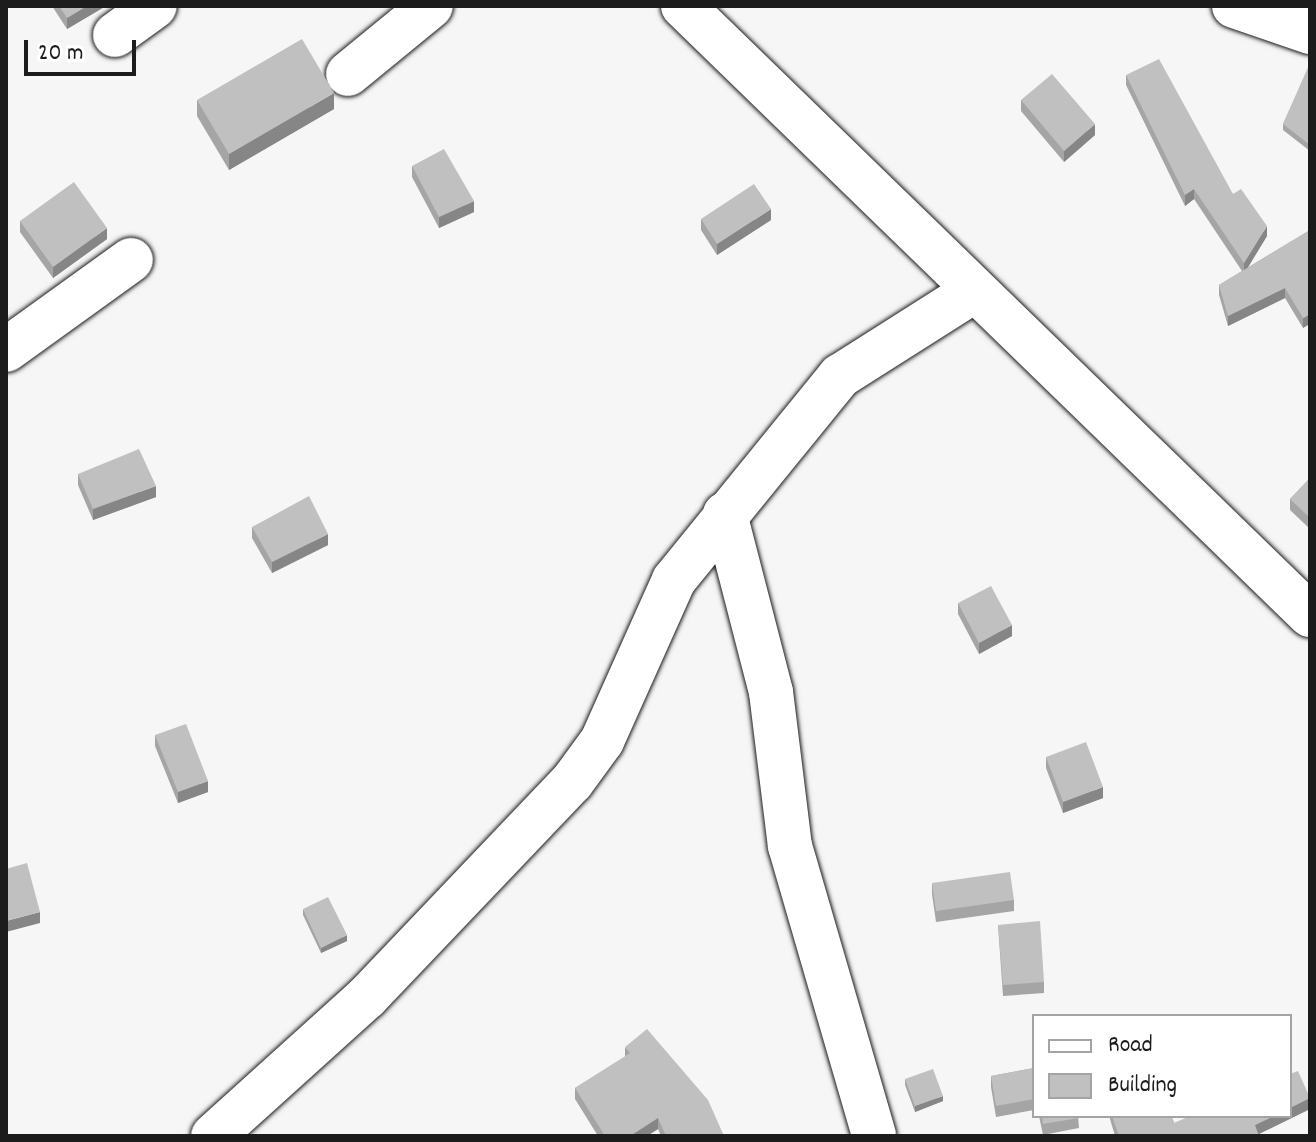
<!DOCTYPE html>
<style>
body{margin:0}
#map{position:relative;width:1316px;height:1142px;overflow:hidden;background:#f6f6f6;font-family:Dekko,sans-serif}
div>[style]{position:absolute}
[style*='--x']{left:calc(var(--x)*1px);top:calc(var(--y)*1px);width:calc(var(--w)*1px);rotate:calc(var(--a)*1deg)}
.roads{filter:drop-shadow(0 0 2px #1c1c1c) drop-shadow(0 0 2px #1c1c1c)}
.minor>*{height:44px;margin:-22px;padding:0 22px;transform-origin:22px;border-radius:22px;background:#fff}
.wall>*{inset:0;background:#a5a5a5}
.shaded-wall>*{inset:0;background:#868686}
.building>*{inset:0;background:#c0c0c0}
span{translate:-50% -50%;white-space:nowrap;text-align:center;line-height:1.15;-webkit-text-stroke:8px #fff;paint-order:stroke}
.frame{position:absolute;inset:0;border:8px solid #1c1c1c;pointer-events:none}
.legend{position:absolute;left:1032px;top:1014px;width:260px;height:104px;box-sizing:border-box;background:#fff;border:2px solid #a4a4a4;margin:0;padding:10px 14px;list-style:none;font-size:24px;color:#1c1c1c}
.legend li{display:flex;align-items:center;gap:16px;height:40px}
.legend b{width:40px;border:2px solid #a4a4a4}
.scale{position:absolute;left:24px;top:40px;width:112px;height:36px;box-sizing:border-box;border:4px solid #1c1c1c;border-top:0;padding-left:10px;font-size:24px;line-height:28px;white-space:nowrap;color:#1c1c1c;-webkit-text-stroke:6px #fff;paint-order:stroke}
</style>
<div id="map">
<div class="roads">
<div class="minor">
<div style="--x:683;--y:6;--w:874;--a:44.17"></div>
<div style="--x:1234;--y:6;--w:80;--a:18.9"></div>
<div style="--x:115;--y:35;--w:49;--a:-35.9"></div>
<div style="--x:348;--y:74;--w:107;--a:-39.3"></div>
<div style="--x:6;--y:350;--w:154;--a:-35.8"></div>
<div style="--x:725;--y:514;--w:184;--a:75.5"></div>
<div style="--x:771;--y:692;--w:155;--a:83"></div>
<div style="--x:790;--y:846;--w:302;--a:73.8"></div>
<div style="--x:213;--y:1136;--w:207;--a:-42.1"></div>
<div style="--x:367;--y:997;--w:297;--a:-46.4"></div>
<div style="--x:572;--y:782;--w:51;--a:-53.8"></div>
<div style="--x:602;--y:741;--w:176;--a:-65.9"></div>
<div style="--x:674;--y:580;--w:263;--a:-50.9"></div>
<div style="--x:840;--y:376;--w:159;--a:-32.4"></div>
</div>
</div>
<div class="wall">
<div style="clip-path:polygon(52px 6px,106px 6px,67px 29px)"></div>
<div style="clip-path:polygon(1310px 65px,1310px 151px,1283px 130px,1283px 124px)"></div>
<div style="clip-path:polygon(1126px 75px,1233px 194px,1267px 236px,1247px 268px,1310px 230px,1303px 328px,1285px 298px,1228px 326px,1219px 295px,1219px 285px,1242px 271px,1194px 199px,1185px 206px,1126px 85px)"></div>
<div style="clip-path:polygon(197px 100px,334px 109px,229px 170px,197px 116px)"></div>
<div style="clip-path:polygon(1021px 100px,1095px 135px,1064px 162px,1021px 111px)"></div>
<div style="clip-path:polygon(412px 166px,474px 212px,439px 228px,412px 177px)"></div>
<div style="clip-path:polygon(701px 219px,771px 220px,717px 255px,701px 230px)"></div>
<div style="clip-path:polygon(20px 221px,107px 239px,53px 278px,20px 232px)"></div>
<div style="clip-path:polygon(78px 474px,156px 497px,93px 520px,78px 485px)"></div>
<div style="clip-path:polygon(1310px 478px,1310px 529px,1290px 510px,1290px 499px)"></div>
<div style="clip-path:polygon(252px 527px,328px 545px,272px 573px,252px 538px)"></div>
<div style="clip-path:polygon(958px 603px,1012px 636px,979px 654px,958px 614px)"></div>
<div style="clip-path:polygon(155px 735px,208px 792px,178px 803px,155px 746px)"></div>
<div style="clip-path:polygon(1046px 757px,1103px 798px,1063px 813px,1046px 768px)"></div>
<div style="clip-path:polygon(932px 883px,1014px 900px,1014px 911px,936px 922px,932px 894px)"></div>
<div style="clip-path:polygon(303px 909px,347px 941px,321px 953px,303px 915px)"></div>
<div style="clip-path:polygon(998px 925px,1044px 982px,1044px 993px,1003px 996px)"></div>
<div style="clip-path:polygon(625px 1047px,724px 1136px,661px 1136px,658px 1129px,647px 1136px,598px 1136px,575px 1099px,575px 1088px,625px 1057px)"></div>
<div style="clip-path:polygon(1034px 1068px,1034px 1110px,996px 1117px,991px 1087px,991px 1076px)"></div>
<div style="clip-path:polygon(905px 1079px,943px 1101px,915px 1112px,905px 1085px)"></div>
<div style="clip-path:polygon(1310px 1097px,1310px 1109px,1258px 1134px,1259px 1136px,1115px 1136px,1110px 1119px,1110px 1116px,1172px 1116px,1174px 1123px)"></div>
<div style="clip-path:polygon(1039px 1116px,1078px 1116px,1079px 1128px,1043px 1135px)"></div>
</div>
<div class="shaded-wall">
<div style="clip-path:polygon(87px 6px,106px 6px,67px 29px,67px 18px)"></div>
<div style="clip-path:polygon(334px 93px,334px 109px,229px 170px,229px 154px)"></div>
<div style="clip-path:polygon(1095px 124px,1095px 135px,1064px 162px,1064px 151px)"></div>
<div style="clip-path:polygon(1194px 189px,1194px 199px,1185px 206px,1185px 195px)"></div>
<div style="clip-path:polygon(474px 201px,474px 212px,439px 228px,439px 217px)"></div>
<div style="clip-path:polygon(771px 209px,771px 220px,717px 255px,717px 244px)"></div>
<div style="clip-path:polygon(1267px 226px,1267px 236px,1244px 274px,1244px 263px)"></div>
<div style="clip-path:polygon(107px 228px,107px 239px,53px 278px,53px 267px)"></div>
<div style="clip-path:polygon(1285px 288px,1285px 298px,1228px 326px,1228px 316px)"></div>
<div style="clip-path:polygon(1310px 314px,1310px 324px,1303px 328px,1303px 318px)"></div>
<div style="clip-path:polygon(156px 486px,156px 497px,93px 520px,93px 509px)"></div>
<div style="clip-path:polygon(328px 534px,328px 545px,272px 573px,272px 562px)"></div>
<div style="clip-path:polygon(1012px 625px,1012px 636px,979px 654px,979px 643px)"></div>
<div style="clip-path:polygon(208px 781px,208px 792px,178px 803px,178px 792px)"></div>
<div style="clip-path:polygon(1103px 787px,1103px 798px,1063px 813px,1063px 802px)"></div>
<div style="clip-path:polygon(40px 912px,40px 923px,6px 932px,6px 921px)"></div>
<div style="clip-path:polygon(347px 935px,347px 941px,321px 953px,321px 948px)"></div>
<div style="clip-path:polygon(943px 1096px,943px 1101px,915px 1112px,915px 1106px)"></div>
<div style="clip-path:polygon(1310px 1098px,1310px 1109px,1255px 1136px,1255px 1125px,1274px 1116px,1290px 1116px,1290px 1108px)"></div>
<div style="clip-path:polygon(658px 1118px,658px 1129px,647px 1136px,630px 1136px)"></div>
</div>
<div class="building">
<div style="clip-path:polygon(59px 6px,87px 6px,67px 18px)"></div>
<div style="clip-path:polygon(302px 39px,334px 93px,229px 154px,197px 100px)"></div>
<div style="clip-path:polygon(1159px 59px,1233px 194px,1241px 189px,1267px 226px,1244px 263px,1194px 189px,1185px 195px,1126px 75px)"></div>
<div style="clip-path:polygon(1309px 65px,1310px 65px,1310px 145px,1283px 124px)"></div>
<div style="clip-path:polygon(1052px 74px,1095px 124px,1064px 151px,1021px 100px)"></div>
<div style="clip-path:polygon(444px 149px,474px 201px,439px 217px,412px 166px)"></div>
<div style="clip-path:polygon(74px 182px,107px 228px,53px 267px,20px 221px)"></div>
<div style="clip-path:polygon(754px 184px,771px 209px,717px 244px,701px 219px)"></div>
<div style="clip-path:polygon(1310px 230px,1310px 314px,1303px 318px,1285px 288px,1228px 316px,1219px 285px)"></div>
<div style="clip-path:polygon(139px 449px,156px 486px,93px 509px,78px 474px)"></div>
<div style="clip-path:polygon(1310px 478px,1310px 518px,1290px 499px)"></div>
<div style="clip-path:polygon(309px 496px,328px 534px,272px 562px,252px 527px)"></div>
<div style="clip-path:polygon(991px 586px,1012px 625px,979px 643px,958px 603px)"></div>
<div style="clip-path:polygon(186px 724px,208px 781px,178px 792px,155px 735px)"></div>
<div style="clip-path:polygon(1086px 742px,1103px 787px,1063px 802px,1046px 757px)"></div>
<div style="clip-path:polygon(27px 863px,40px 912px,6px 921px,6px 869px)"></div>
<div style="clip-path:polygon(1010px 872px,1014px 900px,936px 911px,932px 883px)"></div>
<div style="clip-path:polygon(328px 897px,347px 935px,321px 948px,303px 909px)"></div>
<div style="clip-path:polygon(1040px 921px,1044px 982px,1003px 985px,998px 925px)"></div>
<div style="clip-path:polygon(647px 1029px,708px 1100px,724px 1136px,666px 1136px,658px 1118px,630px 1136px,605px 1136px,575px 1088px,630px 1053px,625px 1047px)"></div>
<div style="clip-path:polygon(1034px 1068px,1034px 1099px,996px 1106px,991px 1076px)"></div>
<div style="clip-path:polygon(933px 1069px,943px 1096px,915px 1106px,905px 1079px)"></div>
<div style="clip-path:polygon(1298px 1071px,1310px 1098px,1290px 1108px,1290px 1074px)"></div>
<div style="clip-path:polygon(1042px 1116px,1078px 1116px,1079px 1118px,1043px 1124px)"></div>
<div style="clip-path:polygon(1112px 1116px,1172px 1116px,1174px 1123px,1190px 1116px,1274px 1116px,1255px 1125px,1259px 1136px,1119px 1136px)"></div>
</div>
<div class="frame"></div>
<ul class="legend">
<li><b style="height:10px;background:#fff"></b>Road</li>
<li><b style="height:22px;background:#c0c0c0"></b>Building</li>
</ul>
<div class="scale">20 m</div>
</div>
